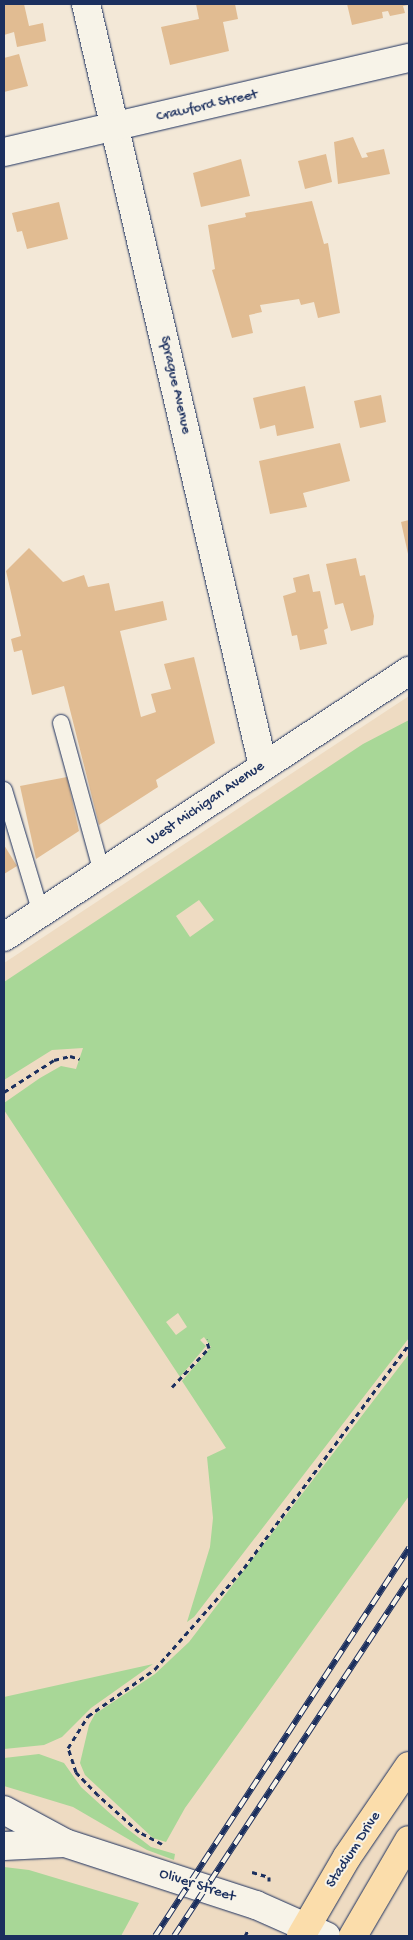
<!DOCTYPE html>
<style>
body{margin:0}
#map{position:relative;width:413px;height:1940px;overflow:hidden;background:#f3e8d7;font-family:"Gochi Hand",sans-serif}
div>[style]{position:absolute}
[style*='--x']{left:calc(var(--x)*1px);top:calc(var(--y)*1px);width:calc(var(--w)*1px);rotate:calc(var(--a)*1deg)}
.built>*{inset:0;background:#eedbc2}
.green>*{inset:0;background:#a8d797}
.building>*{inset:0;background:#e1bc92}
.path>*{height:3px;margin-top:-1.5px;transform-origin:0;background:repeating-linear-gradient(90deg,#1b2f5e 0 5px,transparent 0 9px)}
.roads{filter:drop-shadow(0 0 1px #1b2f5e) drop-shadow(0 0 1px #1b2f5e)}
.service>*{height:16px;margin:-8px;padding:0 8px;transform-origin:8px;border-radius:8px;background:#f7f3e8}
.minor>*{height:28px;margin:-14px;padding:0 14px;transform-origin:14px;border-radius:14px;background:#f7f3e8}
.tertiary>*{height:28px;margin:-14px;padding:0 14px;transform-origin:14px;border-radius:14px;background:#f7f3e8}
.primary>*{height:28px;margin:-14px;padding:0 14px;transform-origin:14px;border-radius:14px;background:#fbddab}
.rail>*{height:5.5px;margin-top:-2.75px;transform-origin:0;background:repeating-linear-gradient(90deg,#f7f3e8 0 11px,#1b2f5e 0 22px);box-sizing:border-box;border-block:1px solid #1b2f5e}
span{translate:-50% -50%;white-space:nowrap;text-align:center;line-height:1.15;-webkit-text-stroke:4px #f7f3e8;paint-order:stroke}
.street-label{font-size:15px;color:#1b2f5e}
.frame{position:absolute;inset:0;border:5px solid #1b2f5e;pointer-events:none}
</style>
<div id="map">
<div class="built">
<div style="clip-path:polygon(409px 696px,409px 1936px,4px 1936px,4px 963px)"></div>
</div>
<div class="green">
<div style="clip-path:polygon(evenodd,409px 720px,409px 1338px,194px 1617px,187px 1622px,210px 1547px,213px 1518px,207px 1457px,226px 1448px,182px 1381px,211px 1347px,204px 1337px,200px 1340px,206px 1346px,180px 1377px,4px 1110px,4px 1103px,40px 1078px,61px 1066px,76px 1069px,83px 1048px,52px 1050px,4px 1080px,4px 982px,363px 744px,409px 720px,199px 900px,214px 920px,190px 937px,176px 916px,199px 900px,409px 720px,178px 1313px,187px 1327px,176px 1335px,166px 1322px,178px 1313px)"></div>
<div style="clip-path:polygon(409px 1354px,409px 1496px,185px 1808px,166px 1842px,153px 1838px,85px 1775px,80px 1763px,89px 1725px,95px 1714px,155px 1674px,189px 1642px)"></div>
<div style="clip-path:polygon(153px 1664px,91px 1708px,62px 1737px,44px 1745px,4px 1749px,4px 1697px)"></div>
<div style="clip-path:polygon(39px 1754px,64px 1763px,81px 1787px,125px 1827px,151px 1847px,175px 1854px,174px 1860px,147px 1850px,73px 1807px,4px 1786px,4px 1758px)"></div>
<div style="clip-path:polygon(4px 1867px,29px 1870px,139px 1903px,121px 1936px,4px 1936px)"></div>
</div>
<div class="building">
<div style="clip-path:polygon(4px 4px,24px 4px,29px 26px,43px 23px,46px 41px,17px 47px,14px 32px,4px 35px)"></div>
<div style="clip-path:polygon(196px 4px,235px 4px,238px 19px,223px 22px,229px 51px,170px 65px,161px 27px,199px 19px)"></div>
<div style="clip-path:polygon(347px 4px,408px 4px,408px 5px,403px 6px,405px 13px,390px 16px,388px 11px,382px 12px,383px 18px,352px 25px)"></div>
<div style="clip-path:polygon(19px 54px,28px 86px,4px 92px,4px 58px)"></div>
<div style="clip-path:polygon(353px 137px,362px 158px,368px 157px,366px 153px,384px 149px,390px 174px,338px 184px,334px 142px)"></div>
<div style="clip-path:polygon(326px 154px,332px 182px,305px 189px,298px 161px)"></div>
<div style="clip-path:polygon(241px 159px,250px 196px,201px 207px,193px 173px)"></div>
<div style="clip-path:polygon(312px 201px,324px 244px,328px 243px,340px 313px,318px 318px,314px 302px,301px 305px,299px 299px,260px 305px,262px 312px,249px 315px,253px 333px,232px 338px,212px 270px,215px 269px,208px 225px,246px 217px,245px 213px)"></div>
<div style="clip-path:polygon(59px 202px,68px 239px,27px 249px,22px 231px,17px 232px,12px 213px)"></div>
<div style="clip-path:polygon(305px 386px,314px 428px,277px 436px,275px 425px,260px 429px,253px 398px)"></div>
<div style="clip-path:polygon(381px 395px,386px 422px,360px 428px,354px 401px)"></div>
<div style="clip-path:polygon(340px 443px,350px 481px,303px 493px,307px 507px,270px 514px,259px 461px)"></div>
<div style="clip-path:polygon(409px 520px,409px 554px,408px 554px,401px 522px)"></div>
<div style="clip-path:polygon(29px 548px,63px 582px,84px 575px,88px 587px,109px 583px,115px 611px,163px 601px,167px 620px,120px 631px,141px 717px,156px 712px,151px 694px,171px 689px,164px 664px,194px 657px,215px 743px,156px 780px,158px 787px,99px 825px,64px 686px,32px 695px,22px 650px,14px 652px,11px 639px,21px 636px,6px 571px)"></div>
<div style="clip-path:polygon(356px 558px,360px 576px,365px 575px,374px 616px,373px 625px,351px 631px,343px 603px,335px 605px,326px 564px)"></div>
<div style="clip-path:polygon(309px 574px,313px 592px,320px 591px,328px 628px,324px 630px,327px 644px,300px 650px,297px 635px,292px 636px,283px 596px,296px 592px,293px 578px)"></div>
<div style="clip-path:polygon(67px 777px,79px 831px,36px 859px,20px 786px)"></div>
<div style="clip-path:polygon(4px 845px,17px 866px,4px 874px)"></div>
</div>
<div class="path">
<div style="--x:4;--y:1092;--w:59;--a:-32.6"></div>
<div style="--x:54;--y:1060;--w:16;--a:-14"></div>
<div style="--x:70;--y:1056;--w:10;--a:17"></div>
<div style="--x:172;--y:1387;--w:54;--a:-46.5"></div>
<div style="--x:209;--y:1348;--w:9;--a:-108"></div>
<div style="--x:162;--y:1844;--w:26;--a:-152"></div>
<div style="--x:139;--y:1832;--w:55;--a:-137.9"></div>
<div style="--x:98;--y:1795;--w:32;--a:-134"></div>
<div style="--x:76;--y:1772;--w:25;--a:-108"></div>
<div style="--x:68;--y:1748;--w:38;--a:-58"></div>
<div style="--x:88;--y:1716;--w:82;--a:-35"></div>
<div style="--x:155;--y:1669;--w:135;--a:-48.6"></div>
<div style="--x:244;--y:1568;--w:278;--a:-53.6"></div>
<div style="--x:252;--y:1872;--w:18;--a:16"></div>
<div style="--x:269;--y:1877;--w:4;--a:90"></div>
<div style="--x:245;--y:1936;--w:7;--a:-63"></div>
</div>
<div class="roads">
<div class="service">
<div style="--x:61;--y:723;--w:156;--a:74.7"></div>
<div style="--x:4;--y:790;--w:128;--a:73.3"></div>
</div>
<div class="minor">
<div style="--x:86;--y:4;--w:782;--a:76.92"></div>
<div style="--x:4;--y:152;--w:416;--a:-13.1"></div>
<div style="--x:4;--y:1810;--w:69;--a:28.4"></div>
<div style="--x:65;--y:1843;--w:201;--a:18"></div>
<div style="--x:256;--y:1905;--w:77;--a:23.9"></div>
<div style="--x:4;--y:1846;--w:60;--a:-2.9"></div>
</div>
<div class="tertiary">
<div style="--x:4;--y:937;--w:485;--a:-33.3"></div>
</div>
<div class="primary">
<div style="--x:301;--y:1936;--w:91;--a:-59.8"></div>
<div style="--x:347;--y:1857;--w:110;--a:-55.7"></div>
<div style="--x:353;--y:1936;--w:111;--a:-59.7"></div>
</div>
</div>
<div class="rail">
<div style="--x:155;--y:1936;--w:464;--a:-56.8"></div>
<div style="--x:174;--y:1936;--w:427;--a:-56.6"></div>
</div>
<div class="street-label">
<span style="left:207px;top:106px;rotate:-13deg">Crawford Street</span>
<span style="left:175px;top:385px;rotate:77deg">Sprague Avenue</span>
<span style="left:206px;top:804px;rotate:-34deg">West Michigan Avenue</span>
<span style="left:354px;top:1850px;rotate:-57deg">Stadium Drive</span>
<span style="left:197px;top:1886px;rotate:18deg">Oliver Street</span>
</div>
<div class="frame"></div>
</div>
